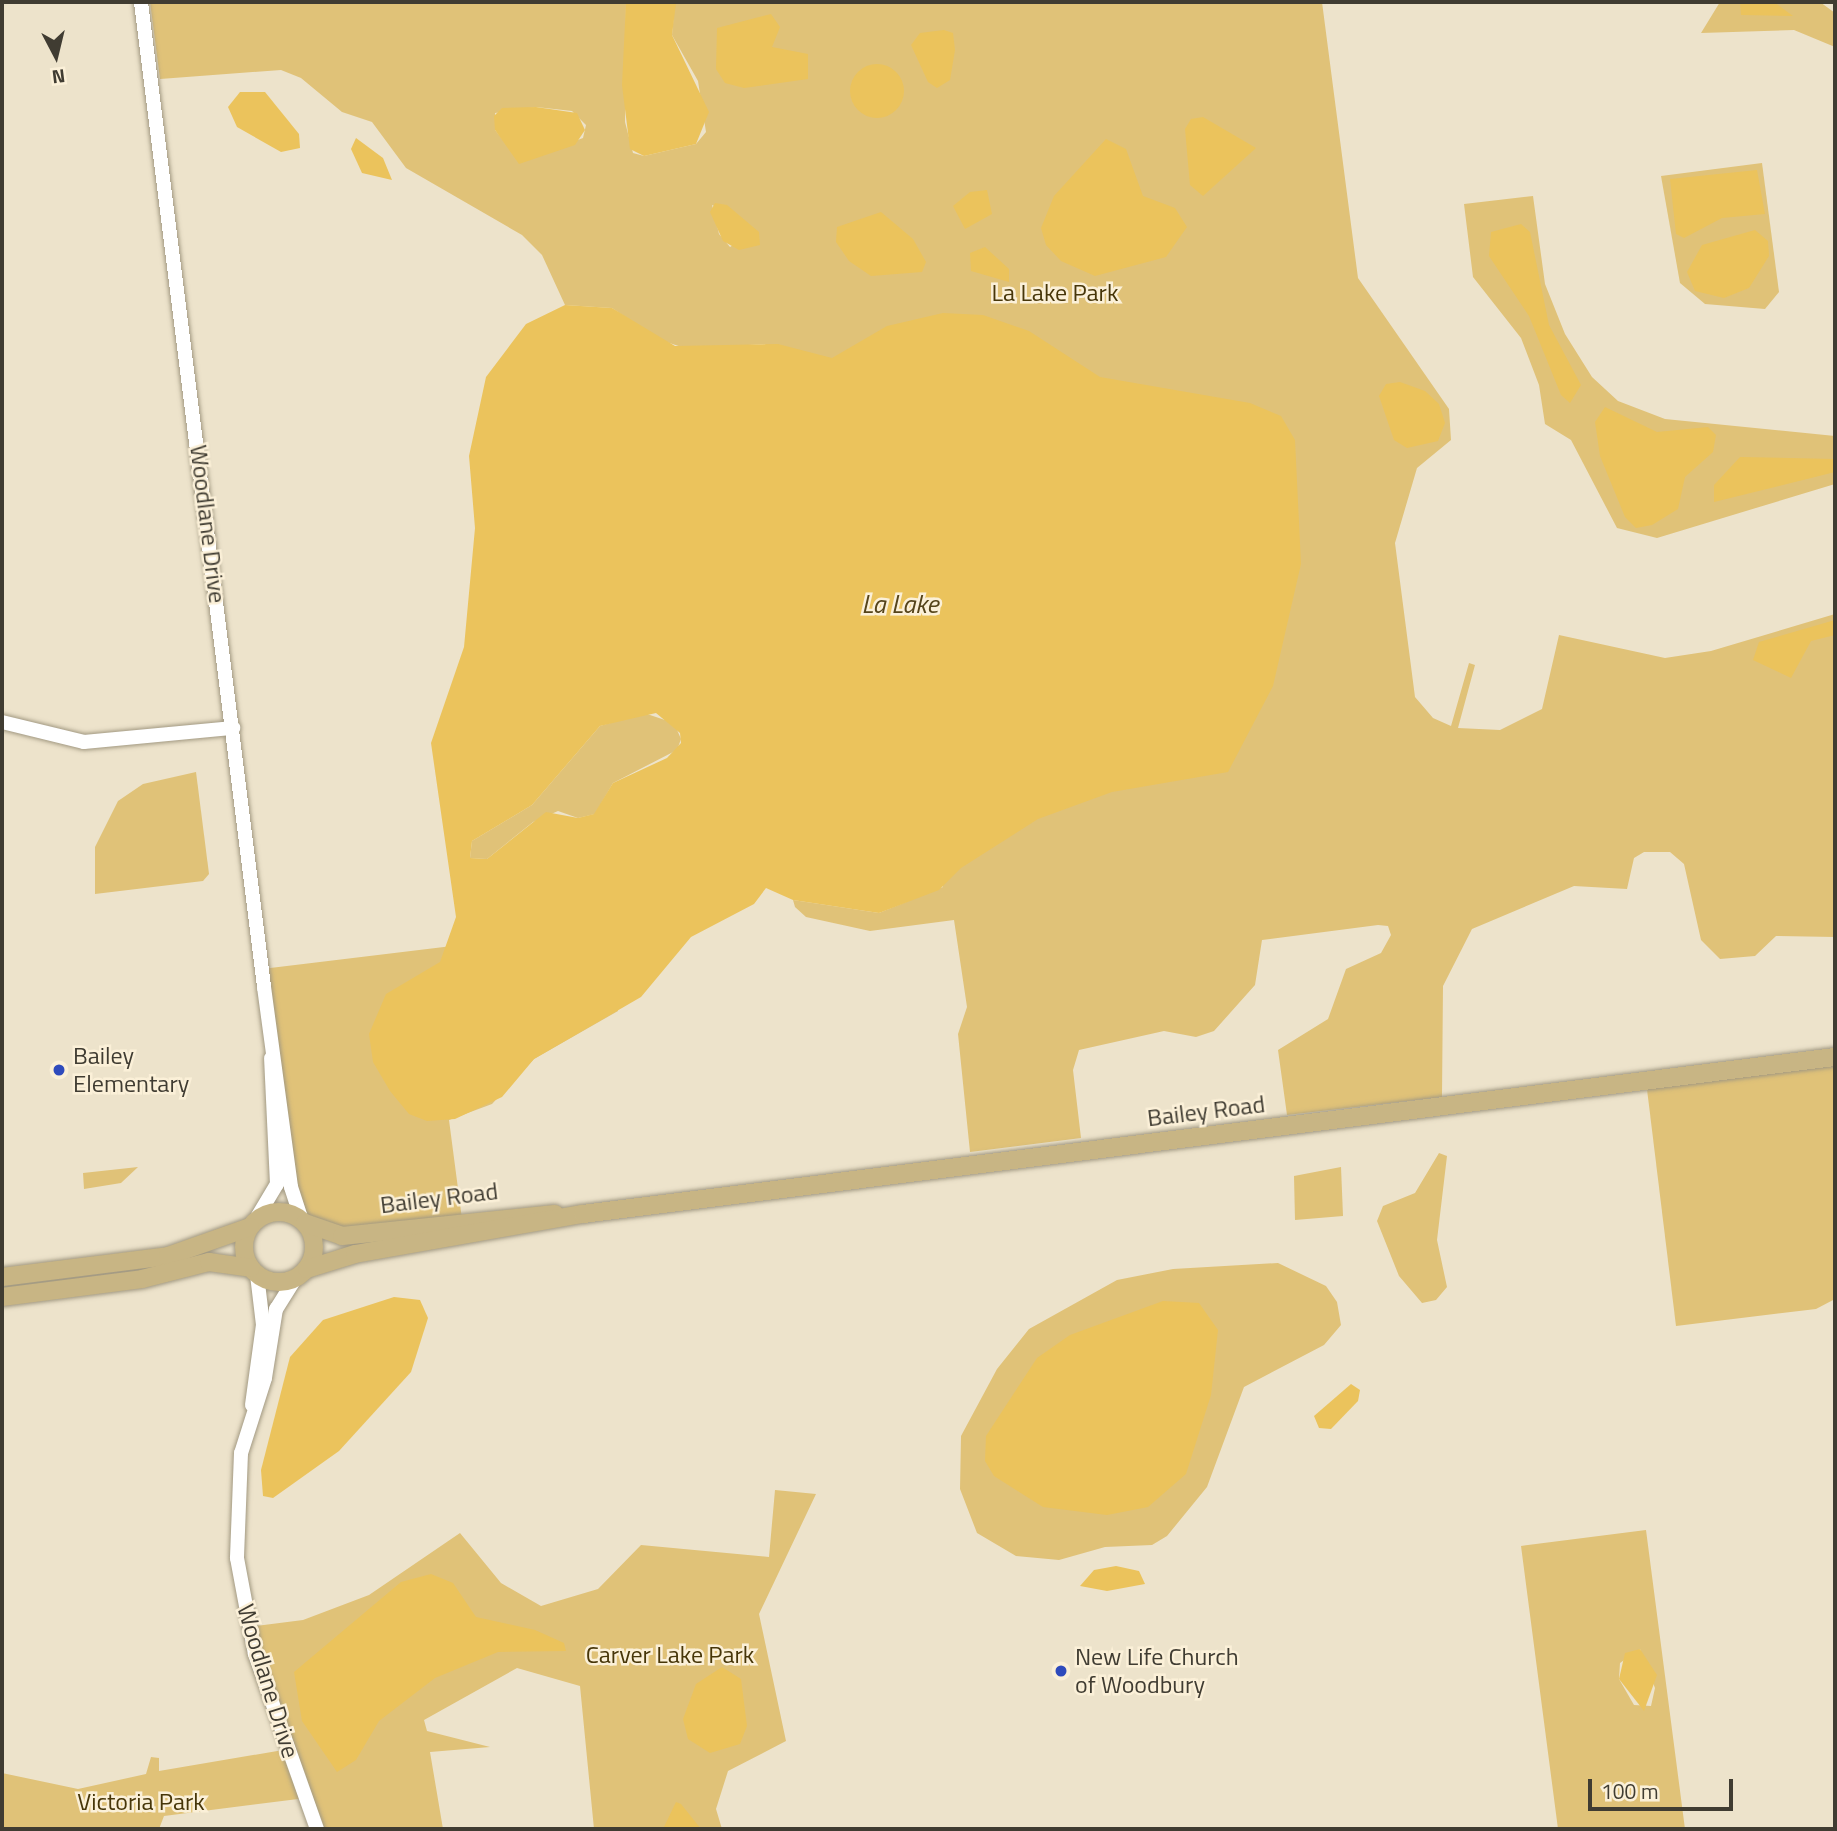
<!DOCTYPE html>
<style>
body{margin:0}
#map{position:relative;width:1837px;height:1831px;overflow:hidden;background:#ede3cb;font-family:"Titillium Web",sans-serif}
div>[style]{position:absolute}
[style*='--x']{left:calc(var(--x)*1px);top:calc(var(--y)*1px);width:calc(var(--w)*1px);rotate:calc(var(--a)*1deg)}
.green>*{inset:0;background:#e0c278}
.water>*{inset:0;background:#ebc35c}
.round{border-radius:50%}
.roads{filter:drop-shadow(0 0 2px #a29982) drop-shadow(0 0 2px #a29982)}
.minor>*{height:14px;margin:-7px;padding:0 7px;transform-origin:7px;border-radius:7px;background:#fff}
.major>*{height:18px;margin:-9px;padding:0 9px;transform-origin:9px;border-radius:9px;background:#c8b584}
.major>.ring{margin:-9px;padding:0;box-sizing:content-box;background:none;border:18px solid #c8b584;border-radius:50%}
.dots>*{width:19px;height:19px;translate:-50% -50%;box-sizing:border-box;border:4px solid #fbf0d8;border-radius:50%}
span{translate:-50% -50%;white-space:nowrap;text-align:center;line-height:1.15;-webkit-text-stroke:5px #fbf0d8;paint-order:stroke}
.park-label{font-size:24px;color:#473609}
.street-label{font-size:24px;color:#403c32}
.poi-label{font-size:24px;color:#403c32}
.left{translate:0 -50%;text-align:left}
.water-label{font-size:26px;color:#55441a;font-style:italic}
.frame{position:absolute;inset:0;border:4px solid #403c32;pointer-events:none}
.north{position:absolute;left:21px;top:21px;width:70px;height:70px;-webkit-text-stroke:5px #fbf0d8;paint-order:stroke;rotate:173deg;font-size:19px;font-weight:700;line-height:28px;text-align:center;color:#403c32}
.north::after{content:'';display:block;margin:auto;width:24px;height:32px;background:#403c32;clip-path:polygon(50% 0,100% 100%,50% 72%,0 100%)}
.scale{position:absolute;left:1588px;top:1779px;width:145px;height:32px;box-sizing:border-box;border:4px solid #403c32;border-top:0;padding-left:9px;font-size:21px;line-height:24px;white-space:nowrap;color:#403c32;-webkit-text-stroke:5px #fbf0d8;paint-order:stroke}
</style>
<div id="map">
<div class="green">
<div style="clip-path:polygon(evenodd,150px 2px,626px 2px,625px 122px,633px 153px,644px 156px,696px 144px,706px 132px,698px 81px,672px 35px,675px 2px,1322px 2px,1358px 278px,1449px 409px,1451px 440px,1417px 468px,1395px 543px,1415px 697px,1433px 718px,1451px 726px,1469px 663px,1475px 665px,1458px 728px,1500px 730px,1542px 709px,1559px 635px,1665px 658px,1711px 651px,1835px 614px,1835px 937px,1776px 936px,1755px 956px,1720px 959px,1701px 940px,1684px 864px,1670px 852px,1644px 852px,1634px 858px,1627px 889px,1574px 886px,1472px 929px,1443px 986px,1442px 1097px,1287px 1115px,1278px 1050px,1328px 1019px,1346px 969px,1381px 953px,1391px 935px,1388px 926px,1378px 925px,1262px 940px,1255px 985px,1214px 1031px,1196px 1037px,1164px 1031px,1079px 1050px,1073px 1070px,1081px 1138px,970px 1152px,958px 1034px,967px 1007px,954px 920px,870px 931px,806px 917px,795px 907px,793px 900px,879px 913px,943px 887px,765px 344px,688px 349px,660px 340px,612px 308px,565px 305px,542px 255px,522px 235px,406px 168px,372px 122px,342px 112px,301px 78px,281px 70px,160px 79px,150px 2px,536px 107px,572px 111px,586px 125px,583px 138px,543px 153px,510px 149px,495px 130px,495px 113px,536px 107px,150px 2px,712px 205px,739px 216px,756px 231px,730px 247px,719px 234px,712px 205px)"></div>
<div style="clip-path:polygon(1720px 2px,1820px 2px,1835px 13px,1835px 47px,1794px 30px,1701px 33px)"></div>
<div style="clip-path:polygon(1762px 163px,1779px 292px,1765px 309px,1705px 304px,1680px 283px,1661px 176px)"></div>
<div style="clip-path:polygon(1533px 196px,1545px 284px,1565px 334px,1592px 377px,1618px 401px,1665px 419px,1835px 436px,1835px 484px,1657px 538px,1617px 528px,1571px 440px,1545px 424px,1539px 385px,1521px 338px,1473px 277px,1464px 204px)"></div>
<div style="clip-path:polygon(644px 713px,674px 723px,681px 739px,677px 750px,613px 783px,595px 814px,578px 818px,558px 811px,533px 822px,487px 859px,470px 858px,472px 841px,532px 805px,600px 726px)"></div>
<div style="clip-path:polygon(196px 772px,209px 874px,203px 881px,95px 894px,95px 847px,118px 801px,143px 784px)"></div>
<div style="clip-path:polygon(608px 927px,618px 1011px,534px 1059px,492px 1104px,449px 1120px,462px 1219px,350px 1235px,302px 1220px,262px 969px)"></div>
<div style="clip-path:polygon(1835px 1057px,1835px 1299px,1816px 1309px,1676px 1326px,1646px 1081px)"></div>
<div style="clip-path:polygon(1439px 1153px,1447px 1156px,1437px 1240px,1447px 1287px,1436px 1300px,1422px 1303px,1399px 1276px,1377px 1221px,1383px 1206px,1415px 1193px)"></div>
<div style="clip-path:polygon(138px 1167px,121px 1183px,84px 1189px,83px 1173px)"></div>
<div style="clip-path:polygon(1341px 1167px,1343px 1216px,1295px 1220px,1294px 1176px)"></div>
<div style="clip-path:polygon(1278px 1263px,1326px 1286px,1337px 1302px,1341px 1325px,1324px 1345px,1244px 1387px,1207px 1487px,1167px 1536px,1152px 1545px,1105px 1547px,1059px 1560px,1016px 1556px,977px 1533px,960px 1489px,961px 1436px,997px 1369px,1029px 1329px,1117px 1280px,1173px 1269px)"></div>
<div style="clip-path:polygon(775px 1490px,816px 1494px,759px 1614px,786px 1741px,728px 1771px,716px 1809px,722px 1829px,594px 1829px,580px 1686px,517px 1668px,424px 1720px,427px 1731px,490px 1747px,430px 1752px,443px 1829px,317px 1829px,306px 1798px,164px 1816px,159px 1829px,2px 1829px,2px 1773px,78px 1789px,146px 1774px,151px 1757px,159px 1758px,159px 1771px,289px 1749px,247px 1627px,303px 1620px,369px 1595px,460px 1533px,501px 1583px,541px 1606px,598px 1589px,641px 1545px,769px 1557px)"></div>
<div style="clip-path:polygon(evenodd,1646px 1530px,1685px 1829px,1558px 1829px,1521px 1546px,1646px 1530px,1640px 1649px,1655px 1688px,1651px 1706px,1634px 1705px,1619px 1679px,1620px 1663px,1640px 1649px)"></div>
</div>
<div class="water">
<div style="clip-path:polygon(626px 2px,676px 3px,672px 35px,709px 112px,696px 144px,644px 156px,630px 149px,622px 85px)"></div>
<div style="clip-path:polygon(1740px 2px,1774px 2px,1793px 16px,1741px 15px)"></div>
<div style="clip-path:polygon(771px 14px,780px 27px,772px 47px,808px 54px,808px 79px,744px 88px,725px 83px,716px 69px,717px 28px)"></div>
<div style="clip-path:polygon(944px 30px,953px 33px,955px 50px,950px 80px,937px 88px,928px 82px,911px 45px,920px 33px)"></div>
<div class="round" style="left:850px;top:64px;width:54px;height:54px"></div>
<div style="clip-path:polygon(240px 92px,265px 92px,299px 134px,300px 148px,281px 152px,237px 127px,228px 107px)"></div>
<div style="clip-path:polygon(536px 107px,577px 113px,585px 130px,575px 145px,519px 164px,495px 130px,494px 116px,502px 108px)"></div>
<div style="clip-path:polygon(1203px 117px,1256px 148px,1203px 196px,1190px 185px,1185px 129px,1191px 119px)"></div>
<div style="clip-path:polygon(356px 138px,383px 158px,392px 180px,362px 173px,351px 149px)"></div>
<div style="clip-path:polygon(1106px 139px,1126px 149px,1143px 196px,1175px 208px,1187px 227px,1166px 257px,1095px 276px,1061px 261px,1046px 245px,1041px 228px,1054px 196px)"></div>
<div style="clip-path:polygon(1757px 170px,1765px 214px,1722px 218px,1684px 238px,1676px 234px,1670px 179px)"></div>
<div style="clip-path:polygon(987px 190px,992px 214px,965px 229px,953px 206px,970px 192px)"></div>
<div style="clip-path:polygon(715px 203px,727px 205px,759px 232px,760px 245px,739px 250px,723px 241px,710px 212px)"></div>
<div style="clip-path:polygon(881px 212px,913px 239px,926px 262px,922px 272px,871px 276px,849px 261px,836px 242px,837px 227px)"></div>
<div style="clip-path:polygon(1521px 224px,1530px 232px,1549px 325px,1581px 385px,1570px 403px,1561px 395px,1529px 316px,1489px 256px,1491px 232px)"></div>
<div style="clip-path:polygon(1755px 230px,1768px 241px,1769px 256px,1749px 288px,1724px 298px,1695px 291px,1687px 272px,1702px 245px)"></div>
<div style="clip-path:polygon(985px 247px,1009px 269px,1009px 282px,971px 271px,970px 253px)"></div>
<div style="clip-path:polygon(evenodd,565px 305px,612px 308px,675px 346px,778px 344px,832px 358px,887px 326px,943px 313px,983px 315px,1029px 331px,1100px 377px,1250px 403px,1281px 416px,1295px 440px,1301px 564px,1273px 686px,1228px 772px,1112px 792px,1038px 819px,961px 868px,939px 890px,879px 913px,793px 900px,766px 888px,754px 904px,691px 937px,641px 997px,534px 1059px,502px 1097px,455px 1119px,427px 1121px,409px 1114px,390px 1091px,373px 1062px,369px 1034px,386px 994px,440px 962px,456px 917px,431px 743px,464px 647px,475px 528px,469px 456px,486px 377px,526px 324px,565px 305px,656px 713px,680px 733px,681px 743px,667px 758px,613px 783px,594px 814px,578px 818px,546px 812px,487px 859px,470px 858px,472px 841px,532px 805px,600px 726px,656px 713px)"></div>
<div style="clip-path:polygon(1400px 382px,1425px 391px,1439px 404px,1445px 423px,1438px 441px,1407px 448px,1394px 440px,1379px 396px,1386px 384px)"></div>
<div style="clip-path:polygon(1605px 407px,1657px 432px,1708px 427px,1716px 435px,1713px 452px,1685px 477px,1678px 509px,1652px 525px,1636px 528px,1625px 517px,1600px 456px,1595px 422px)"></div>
<div style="clip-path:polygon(1740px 457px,1835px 459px,1835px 472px,1714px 502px,1714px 485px)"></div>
<div style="clip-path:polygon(1835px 620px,1835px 635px,1811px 641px,1791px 678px,1753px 660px,1759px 642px)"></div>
<div style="clip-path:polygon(394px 1297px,420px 1300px,428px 1318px,411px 1372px,339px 1451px,273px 1498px,263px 1496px,261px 1470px,290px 1357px,323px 1320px)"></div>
<div style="clip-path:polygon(1163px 1301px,1199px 1303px,1218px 1330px,1211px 1395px,1186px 1474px,1148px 1507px,1107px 1515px,1043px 1507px,994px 1476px,985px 1461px,986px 1436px,1037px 1358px,1070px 1335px)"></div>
<div style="clip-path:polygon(1351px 1384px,1360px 1390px,1358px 1401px,1331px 1429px,1319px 1428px,1314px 1416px)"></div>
<div style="clip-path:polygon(1116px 1566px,1139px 1571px,1145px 1584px,1107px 1591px,1080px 1586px,1094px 1570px)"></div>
<div style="clip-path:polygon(431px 1574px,453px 1583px,476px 1617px,535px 1630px,564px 1643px,566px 1651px,498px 1652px,435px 1678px,379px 1721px,356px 1760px,337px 1772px,302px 1721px,294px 1672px,401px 1582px)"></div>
<div style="clip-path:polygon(1640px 1649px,1657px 1675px,1644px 1711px,1619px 1679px,1625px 1653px)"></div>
<div style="clip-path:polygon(722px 1667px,741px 1679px,747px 1726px,740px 1744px,710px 1753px,688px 1739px,683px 1719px,696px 1684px)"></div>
<div style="clip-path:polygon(676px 1802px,681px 1804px,701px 1829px,663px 1829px)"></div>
</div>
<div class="roads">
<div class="minor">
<div style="--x:141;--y:2;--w:993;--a:82.88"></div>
<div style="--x:264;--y:987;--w:202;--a:82.3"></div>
<div style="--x:291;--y:1187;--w:35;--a:72"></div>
<div style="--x:2;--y:722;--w:84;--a:13.7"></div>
<div style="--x:84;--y:742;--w:150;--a:-5.4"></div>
<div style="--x:253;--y:1224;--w:47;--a:-59"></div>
<div style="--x:277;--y:1184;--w:126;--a:-92.7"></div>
<div style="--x:295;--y:1279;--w:36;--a:122"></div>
<div style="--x:276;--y:1309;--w:70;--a:99.1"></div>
<div style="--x:265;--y:1378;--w:79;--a:107.7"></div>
<div style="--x:241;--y:1453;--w:105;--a:92.2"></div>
<div style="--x:237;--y:1558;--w:98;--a:79.4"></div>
<div style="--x:255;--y:1654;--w:186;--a:70.5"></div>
<div style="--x:252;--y:1405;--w:81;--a:-82.2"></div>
<div style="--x:263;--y:1325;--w:50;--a:-96.8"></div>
</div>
<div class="major">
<div class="ring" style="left:244px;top:1212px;width:52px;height:52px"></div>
<div style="--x:305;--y:1223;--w:39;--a:19"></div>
<div style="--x:342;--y:1236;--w:214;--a:-5.9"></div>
<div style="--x:307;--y:1269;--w:50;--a:-17.4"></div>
<div style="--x:355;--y:1254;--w:231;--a:-10"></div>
<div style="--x:583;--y:1214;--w:1262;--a:-7.15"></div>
<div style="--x:2;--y:1277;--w:167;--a:-7.2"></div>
<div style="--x:168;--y:1256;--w:87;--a:-19.5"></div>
<div style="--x:2;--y:1297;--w:141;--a:-7.3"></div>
<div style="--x:142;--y:1279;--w:69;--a:-14.2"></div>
<div style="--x:209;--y:1262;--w:42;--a:8.1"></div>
</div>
</div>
<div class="dots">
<div style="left:59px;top:1070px;background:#2f4bbc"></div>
<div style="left:1061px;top:1671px;background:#2f4bbc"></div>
</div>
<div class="park-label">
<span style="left:1055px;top:293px">La Lake Park</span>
<span style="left:670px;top:1655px">Carver Lake Park</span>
<span style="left:141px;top:1802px">Victoria Park</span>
</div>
<div class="street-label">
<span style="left:208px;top:524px;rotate:83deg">Woodlane Drive</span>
<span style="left:1206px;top:1111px;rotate:-7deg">Bailey Road</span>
<span style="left:439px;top:1198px;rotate:-7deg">Bailey Road</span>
<span style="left:268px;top:1681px;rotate:73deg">Woodlane Drive</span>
</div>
<div class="poi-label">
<span class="left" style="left:73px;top:1070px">Bailey<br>Elementary</span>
<span class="left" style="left:1075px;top:1671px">New Life Church<br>of Woodbury</span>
</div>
<div class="water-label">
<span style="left:900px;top:604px">La Lake</span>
</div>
<div class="frame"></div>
<div class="north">N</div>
<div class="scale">100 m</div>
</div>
